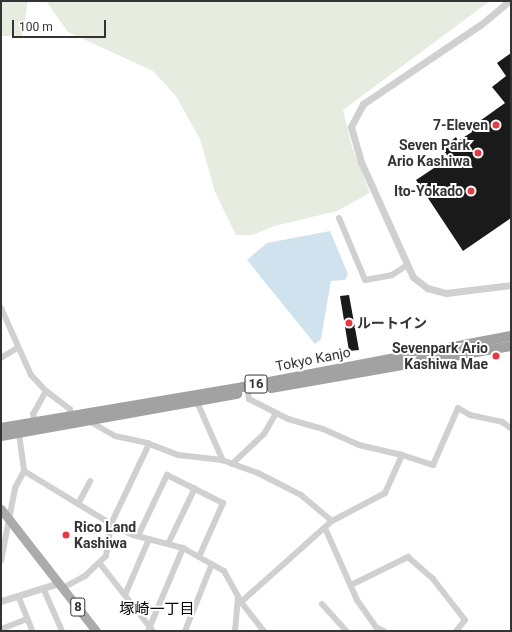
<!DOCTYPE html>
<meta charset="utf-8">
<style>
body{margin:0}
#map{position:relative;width:512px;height:632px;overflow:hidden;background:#fff;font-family:Roboto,"Noto Sans JP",sans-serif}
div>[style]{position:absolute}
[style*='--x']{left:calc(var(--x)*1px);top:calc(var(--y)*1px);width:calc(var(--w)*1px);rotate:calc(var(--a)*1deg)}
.green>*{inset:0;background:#e6ecdf}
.water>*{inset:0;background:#cfe2ee}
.building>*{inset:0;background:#1a1a1a}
.minor>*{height:6px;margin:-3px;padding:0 3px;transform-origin:3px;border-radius:3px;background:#d0d0d0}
.tertiary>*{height:7px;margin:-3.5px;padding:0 3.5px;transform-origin:3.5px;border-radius:3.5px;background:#d0d0d0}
.primary>*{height:9px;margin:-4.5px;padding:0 4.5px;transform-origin:4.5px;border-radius:4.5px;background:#ababab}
.trunk>*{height:10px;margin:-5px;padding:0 5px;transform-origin:5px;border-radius:5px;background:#a2a2a2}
.dots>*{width:11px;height:11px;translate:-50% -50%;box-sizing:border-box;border:2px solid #fff;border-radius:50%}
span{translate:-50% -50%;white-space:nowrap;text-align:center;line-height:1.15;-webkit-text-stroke:4px #fff;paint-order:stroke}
.shield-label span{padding:1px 3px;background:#fff;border:1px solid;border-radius:3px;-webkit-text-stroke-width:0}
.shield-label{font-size:13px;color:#333;font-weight:700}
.poi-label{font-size:14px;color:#333;font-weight:700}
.right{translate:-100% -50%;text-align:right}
.left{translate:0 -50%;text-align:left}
.street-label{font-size:14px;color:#333}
.neighbourhood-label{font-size:15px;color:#000}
.frame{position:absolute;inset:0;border:2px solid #333;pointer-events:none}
.scale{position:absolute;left:12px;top:20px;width:94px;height:18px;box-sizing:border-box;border:2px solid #333;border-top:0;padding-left:5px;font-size:12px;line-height:14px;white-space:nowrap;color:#333;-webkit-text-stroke:3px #fff;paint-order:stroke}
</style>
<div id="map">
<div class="green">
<div style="clip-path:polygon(1px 1px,28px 1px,22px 36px,1px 36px)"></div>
<div style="clip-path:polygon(46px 1px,490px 1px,343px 110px,352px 147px,370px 193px,337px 211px,274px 226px,252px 235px,236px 235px,215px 192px,200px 139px,176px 96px,153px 71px,68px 32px)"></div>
</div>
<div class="water">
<div style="clip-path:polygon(330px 231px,348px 274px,345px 280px,331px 281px,321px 339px,315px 344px,247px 260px,267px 243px)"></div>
</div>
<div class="building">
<div style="clip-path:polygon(511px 53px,511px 218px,463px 251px,416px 180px,449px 158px,442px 148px,456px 137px,458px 141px,472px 132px,470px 128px,505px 103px,492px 87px,506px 76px,497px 63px)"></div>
<div style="clip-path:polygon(349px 295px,359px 350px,349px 351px,340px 296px)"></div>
</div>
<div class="minor">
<div style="--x:339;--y:218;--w:67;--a:67.2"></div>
<div style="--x:365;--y:280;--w:27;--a:-10"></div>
<div style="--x:392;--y:275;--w:17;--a:-33"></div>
<div style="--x:1;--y:308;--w:73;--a:65.9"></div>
<div style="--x:31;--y:375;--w:22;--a:47"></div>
<div style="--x:46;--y:391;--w:26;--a:119"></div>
<div style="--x:33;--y:414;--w:8;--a:76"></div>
<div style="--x:1;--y:358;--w:19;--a:-32"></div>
<div style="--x:46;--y:391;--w:30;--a:37"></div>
<div style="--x:70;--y:409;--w:6;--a:81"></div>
<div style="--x:248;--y:393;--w:6;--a:81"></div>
<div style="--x:249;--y:399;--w:44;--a:27.1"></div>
<div style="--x:288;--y:419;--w:36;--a:16"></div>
<div style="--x:323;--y:429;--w:39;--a:24"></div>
<div style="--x:359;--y:445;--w:44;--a:13.1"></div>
<div style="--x:197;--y:402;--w:64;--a:66.2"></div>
<div style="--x:89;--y:421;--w:30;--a:30"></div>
<div style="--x:115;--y:436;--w:33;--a:12"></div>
<div style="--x:147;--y:443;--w:33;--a:21"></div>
<div style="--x:178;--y:455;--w:44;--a:6.5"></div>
<div style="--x:222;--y:460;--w:38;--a:20"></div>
<div style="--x:258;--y:473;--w:48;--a:27.1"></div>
<div style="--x:301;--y:495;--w:40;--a:40"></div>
<div style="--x:19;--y:434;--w:37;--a:82"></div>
<div style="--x:24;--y:471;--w:102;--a:31.3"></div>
<div style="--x:111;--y:524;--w:25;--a:27"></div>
<div style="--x:133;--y:535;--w:52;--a:14.6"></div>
<div style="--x:183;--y:548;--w:47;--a:29.3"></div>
<div style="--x:224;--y:571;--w:35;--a:61"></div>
<div style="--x:241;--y:602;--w:37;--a:52"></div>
<div style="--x:232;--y:464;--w:44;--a:-43.2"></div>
<div style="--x:264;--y:434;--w:24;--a:-60"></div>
<div style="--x:78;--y:504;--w:26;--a:-62"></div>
<div style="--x:325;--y:528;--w:79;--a:66"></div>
<div style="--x:357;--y:600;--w:33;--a:55"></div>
<div style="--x:376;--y:627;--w:9;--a:27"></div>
<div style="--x:138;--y:536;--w:68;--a:-64.6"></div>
<div style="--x:167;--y:475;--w:63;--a:26.6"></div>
<div style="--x:223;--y:503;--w:59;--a:114"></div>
<div style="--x:168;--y:544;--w:62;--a:-64.3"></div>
<div style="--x:1;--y:561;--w:74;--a:-79.1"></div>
<div style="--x:15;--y:488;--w:19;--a:-62"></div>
<div style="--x:101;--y:565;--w:84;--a:51.8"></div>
<div style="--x:351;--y:585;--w:64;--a:-26.2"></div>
<div style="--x:408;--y:557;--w:33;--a:41"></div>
<div style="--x:433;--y:579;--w:52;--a:52"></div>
<div style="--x:465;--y:620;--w:14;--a:129"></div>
<div style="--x:63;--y:588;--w:25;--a:-29"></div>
<div style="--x:85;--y:576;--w:29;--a:-44"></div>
<div style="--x:106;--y:556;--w:32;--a:-81"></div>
<div style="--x:111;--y:524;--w:89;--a:-64.6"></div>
<div style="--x:44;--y:590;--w:45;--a:66.3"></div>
<div style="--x:125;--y:595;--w:61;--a:-66.8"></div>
<div style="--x:19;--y:598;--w:35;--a:68"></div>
<div style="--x:241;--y:602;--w:122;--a:-41.7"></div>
<div style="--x:332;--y:521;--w:60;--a:-27.8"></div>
<div style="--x:385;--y:493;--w:42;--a:-65.9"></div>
<div style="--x:402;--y:455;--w:33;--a:18"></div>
<div style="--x:433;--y:465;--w:62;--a:-66.3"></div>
<div style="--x:458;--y:408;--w:14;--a:30"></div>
<div style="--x:470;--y:415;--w:33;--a:12"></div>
<div style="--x:502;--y:422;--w:11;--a:34"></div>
<div style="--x:322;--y:604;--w:36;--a:48"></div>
<div style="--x:1;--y:629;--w:28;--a:-21"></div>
<div style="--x:148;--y:631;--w:90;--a:-67.1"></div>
<div style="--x:185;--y:631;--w:72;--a:-68.1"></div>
<div style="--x:235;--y:631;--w:34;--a:-85"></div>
</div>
<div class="tertiary">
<div style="--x:509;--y:1;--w:38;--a:140"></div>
<div style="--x:480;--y:25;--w:141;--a:146"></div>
<div style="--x:363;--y:104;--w:26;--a:118"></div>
<div style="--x:351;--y:127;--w:36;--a:74"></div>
<div style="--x:361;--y:162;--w:126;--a:65.7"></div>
<div style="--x:413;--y:277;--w:18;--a:38"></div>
<div style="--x:427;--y:288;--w:20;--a:15"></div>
<div style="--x:446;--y:293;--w:65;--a:-7"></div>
<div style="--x:1;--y:601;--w:61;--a:-17.2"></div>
</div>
<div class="primary">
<div style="--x:1;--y:509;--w:155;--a:52.1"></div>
</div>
<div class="trunk">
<div style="--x:271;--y:388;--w:244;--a:-9.9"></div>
<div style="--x:1;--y:428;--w:245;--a:-9.6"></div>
<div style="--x:243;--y:387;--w:273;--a:-10.8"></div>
<div style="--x:1;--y:436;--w:240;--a:-10.1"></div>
</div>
<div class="dots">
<div style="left:496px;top:125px;background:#e63946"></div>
<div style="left:478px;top:153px;background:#e63946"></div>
<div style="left:471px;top:191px;background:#e63946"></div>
<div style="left:349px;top:323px;background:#e63946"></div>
<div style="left:496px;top:356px;background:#e63946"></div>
<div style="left:66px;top:535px;background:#e63946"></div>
</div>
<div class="shield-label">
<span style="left:256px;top:384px">16</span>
<span style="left:78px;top:607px">8</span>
</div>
<div class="poi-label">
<span class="right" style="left:488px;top:125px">7-Eleven</span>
<span class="right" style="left:470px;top:153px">Seven Park<br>Ario Kashiwa</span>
<span class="right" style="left:463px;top:191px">Ito-Yokado</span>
<span class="left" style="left:357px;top:323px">ルートイン</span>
<span class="right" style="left:488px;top:356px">Sevenpark Ario<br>Kashiwa Mae</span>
<span class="left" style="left:74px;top:535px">Rico Land<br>Kashiwa</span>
</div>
<div class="street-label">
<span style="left:313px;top:359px;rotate:-11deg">Tokyo Kanjo</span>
</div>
<div class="neighbourhood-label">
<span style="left:157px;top:610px">塚崎一丁目</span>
</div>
<div class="frame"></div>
<div class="scale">100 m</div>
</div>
